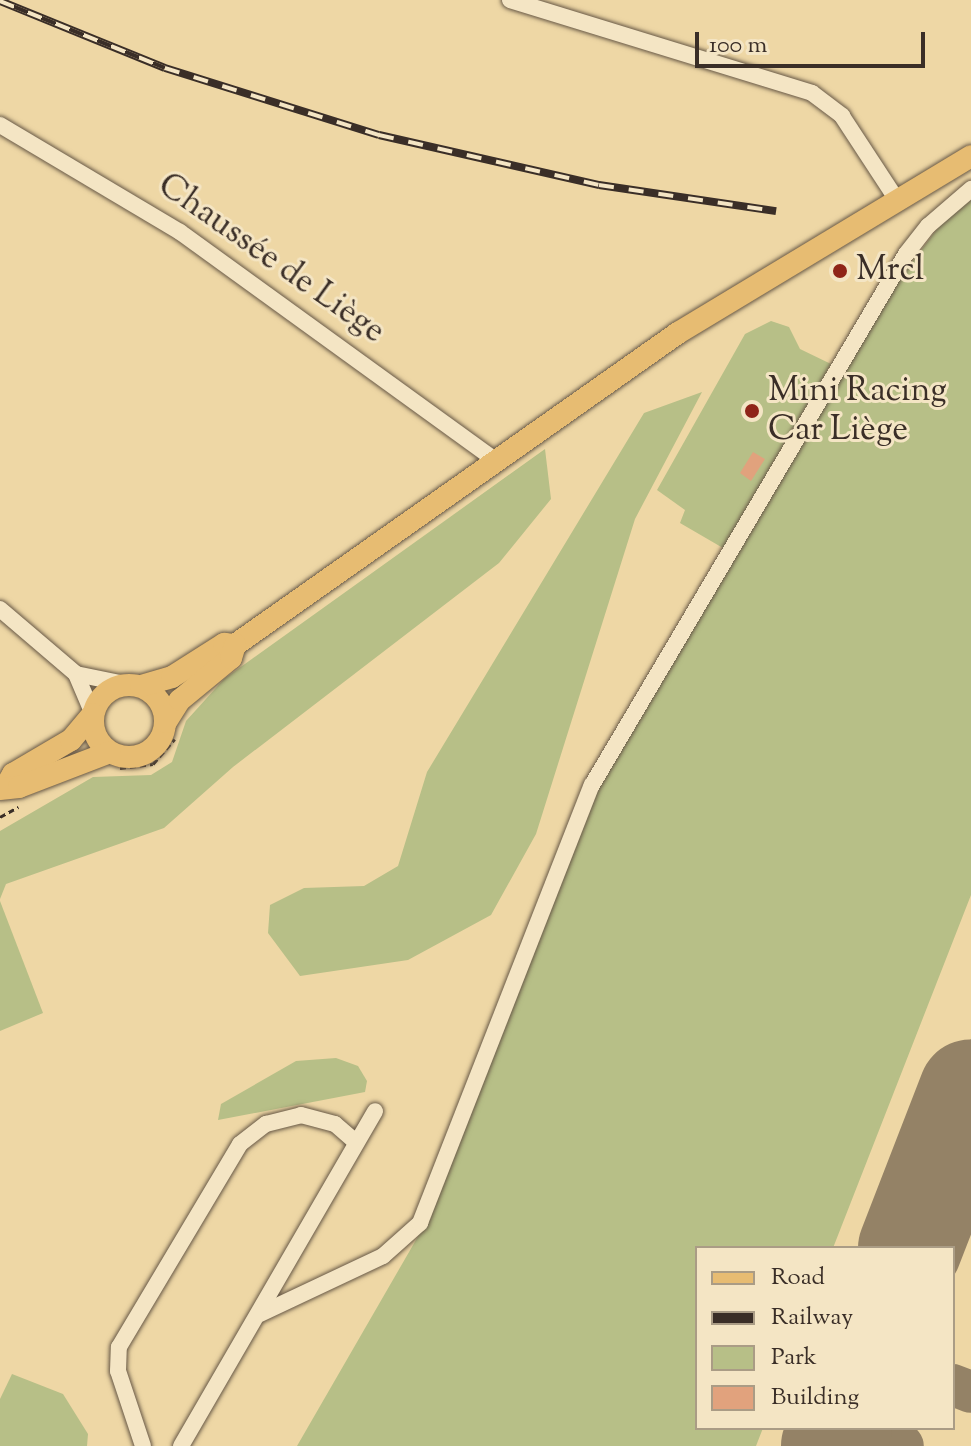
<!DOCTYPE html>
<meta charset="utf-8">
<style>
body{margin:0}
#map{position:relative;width:971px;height:1446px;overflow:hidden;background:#eed7a5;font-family:"Sorts Mill Goudy",serif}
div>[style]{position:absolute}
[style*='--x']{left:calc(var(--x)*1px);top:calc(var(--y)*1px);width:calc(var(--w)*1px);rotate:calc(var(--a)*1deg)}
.green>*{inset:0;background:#b7bf87}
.taxiway>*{height:42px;margin:-21px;padding:0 21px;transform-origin:21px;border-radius:21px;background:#948266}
.runway>*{height:104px;margin:-52px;padding:0 52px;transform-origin:52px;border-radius:52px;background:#948266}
.building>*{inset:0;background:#e1a27d}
.path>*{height:3px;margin-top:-1.5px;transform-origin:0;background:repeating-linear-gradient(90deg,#3a2e27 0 6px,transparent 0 10px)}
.roads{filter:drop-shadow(0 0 2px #675846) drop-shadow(0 0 2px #675846)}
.minor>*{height:16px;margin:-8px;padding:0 8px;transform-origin:8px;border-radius:8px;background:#f4e5c4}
.major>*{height:22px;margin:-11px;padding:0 11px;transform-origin:11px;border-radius:11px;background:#e7bc72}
.major>.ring{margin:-11px;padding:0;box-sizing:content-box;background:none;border:22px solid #e7bc72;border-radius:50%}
.rail>*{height:8px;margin-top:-4px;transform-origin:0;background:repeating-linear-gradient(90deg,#f4e5c4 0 15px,#3a2e27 0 30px);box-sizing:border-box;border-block:2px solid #3a2e27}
.dots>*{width:22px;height:22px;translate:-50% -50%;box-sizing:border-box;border:4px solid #f4e5c4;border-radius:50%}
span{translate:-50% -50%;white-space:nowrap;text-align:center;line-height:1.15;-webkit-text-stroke:6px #f4e5c4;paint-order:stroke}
.street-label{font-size:34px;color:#3a2e27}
.poi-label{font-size:34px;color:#3a2e27}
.left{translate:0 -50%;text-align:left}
.legend{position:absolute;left:695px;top:1246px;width:260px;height:184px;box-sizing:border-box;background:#f4e5c4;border:2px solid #aa9c85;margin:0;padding:10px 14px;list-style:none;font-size:24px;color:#3a2e27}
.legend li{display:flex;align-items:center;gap:16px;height:40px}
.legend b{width:40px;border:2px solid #aa9c85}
.scale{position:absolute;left:695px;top:32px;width:230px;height:36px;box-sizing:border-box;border:4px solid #3a2e27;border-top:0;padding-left:10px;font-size:24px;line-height:28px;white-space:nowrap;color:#3a2e27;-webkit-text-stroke:6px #f4e5c4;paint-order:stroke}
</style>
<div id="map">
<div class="green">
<div style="clip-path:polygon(971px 200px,971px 895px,833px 1248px,697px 1248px,697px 1428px,763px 1428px,756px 1446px,297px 1446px,420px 1233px,593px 794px,891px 290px,940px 225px)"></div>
<div style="clip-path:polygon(771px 321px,789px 327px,800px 349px,831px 364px,723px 548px,680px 523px,685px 510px,657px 490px,745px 334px)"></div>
<div style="clip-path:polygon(702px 392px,635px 519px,536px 834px,491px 915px,408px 960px,300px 976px,268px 933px,270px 905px,304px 888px,364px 886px,398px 866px,427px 772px,644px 413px)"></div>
<div style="clip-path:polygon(545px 449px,551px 499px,499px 563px,233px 767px,164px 828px,6px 884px,0 899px,0 831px,93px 777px,151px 775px,172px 762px,186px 721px,224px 679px)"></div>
<div style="clip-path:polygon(0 901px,43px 1013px,0 1031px)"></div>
<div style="clip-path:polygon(336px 1058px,358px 1066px,367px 1081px,365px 1092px,218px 1120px,221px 1104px,296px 1061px)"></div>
<div style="clip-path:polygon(12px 1374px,63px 1394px,88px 1434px,87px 1446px,0 1446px,0 1399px)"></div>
</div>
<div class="taxiway">
<div style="--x:953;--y:1385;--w:19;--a:21"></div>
<div style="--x:888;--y:1428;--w:23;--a:50"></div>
<div style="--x:837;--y:1446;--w:20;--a:-63"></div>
</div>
<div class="runway">
<div style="--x:910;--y:1248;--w:168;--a:-68.8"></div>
<div style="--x:833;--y:1446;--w:19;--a:-69"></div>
</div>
<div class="building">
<div style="clip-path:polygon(753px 452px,765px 459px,751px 481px,740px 473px)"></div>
</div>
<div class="path">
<div style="--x:120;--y:768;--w:33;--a:-7"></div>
<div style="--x:153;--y:764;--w:33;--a:-49"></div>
<div style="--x:0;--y:817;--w:21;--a:-29"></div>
</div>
<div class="roads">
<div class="minor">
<div style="--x:510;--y:0;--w:316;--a:17.1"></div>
<div style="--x:812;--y:93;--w:38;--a:37"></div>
<div style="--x:842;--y:116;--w:100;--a:56.8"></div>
<div style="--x:0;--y:125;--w:209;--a:30.7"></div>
<div style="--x:180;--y:232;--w:389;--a:35.9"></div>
<div style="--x:0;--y:609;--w:100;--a:40.5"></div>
<div style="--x:76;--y:674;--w:43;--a:67"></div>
<div style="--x:76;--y:674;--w:50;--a:11.5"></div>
<div style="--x:260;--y:1314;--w:136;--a:-25.2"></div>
<div style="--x:383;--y:1256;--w:50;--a:-41.7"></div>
<div style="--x:420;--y:1223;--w:471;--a:-68.6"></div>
<div style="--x:592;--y:785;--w:617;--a:-59.4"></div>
<div style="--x:906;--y:254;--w:36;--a:-52"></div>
<div style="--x:928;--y:226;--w:57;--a:-40.7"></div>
<div style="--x:143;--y:1446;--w:79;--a:-108.4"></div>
<div style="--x:118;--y:1371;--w:24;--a:-88"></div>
<div style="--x:119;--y:1347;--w:236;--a:-59.2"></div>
<div style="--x:240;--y:1144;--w:33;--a:-38"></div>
<div style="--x:266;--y:1124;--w:36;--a:-14"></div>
<div style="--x:301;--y:1115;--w:35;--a:15"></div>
<div style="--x:335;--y:1124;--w:28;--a:41"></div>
<div style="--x:181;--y:1446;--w:387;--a:-59.9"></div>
</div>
<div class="major">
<div class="ring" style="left:93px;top:685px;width:50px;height:50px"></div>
<div style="--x:141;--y:686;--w:32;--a:-16"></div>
<div style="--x:172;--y:677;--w:62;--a:-32.4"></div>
<div style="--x:224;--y:644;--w:11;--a:5"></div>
<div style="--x:235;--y:645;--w:542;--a:-35.16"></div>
<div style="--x:678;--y:333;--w:342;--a:-31.1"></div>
<div style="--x:166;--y:722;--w:26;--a:-58"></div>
<div style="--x:180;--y:700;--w:66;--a:-39.5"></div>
<div style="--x:231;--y:658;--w:14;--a:-73"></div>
<div style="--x:6;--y:786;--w:14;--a:-60"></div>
<div style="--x:13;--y:774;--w:67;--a:-30.4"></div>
<div style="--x:71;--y:740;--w:34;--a:-50"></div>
<div style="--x:0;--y:789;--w:19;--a:-6"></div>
<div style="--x:19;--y:787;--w:97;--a:-21"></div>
</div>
</div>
<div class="rail">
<div style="--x:0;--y:1;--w:178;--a:22.1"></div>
<div style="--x:165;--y:68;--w:224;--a:17.4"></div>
<div style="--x:379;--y:135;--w:226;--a:12.8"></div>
<div style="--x:599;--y:185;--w:179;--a:8.4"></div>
</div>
<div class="dots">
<div style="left:840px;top:271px;background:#8f2418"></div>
<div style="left:752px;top:411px;background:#8f2418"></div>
</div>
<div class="street-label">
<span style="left:271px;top:259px;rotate:35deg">Chaussée de Liège</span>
</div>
<div class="poi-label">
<span class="left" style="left:856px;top:271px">Mrcl</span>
<span class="left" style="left:768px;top:411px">Mini Racing<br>Car Liège</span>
</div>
<ul class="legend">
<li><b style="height:10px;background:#e7bc72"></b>Road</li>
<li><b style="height:10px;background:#3a2e27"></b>Railway</li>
<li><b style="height:22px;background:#b7bf87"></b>Park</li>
<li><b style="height:22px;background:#e1a27d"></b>Building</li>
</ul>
<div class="scale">100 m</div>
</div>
